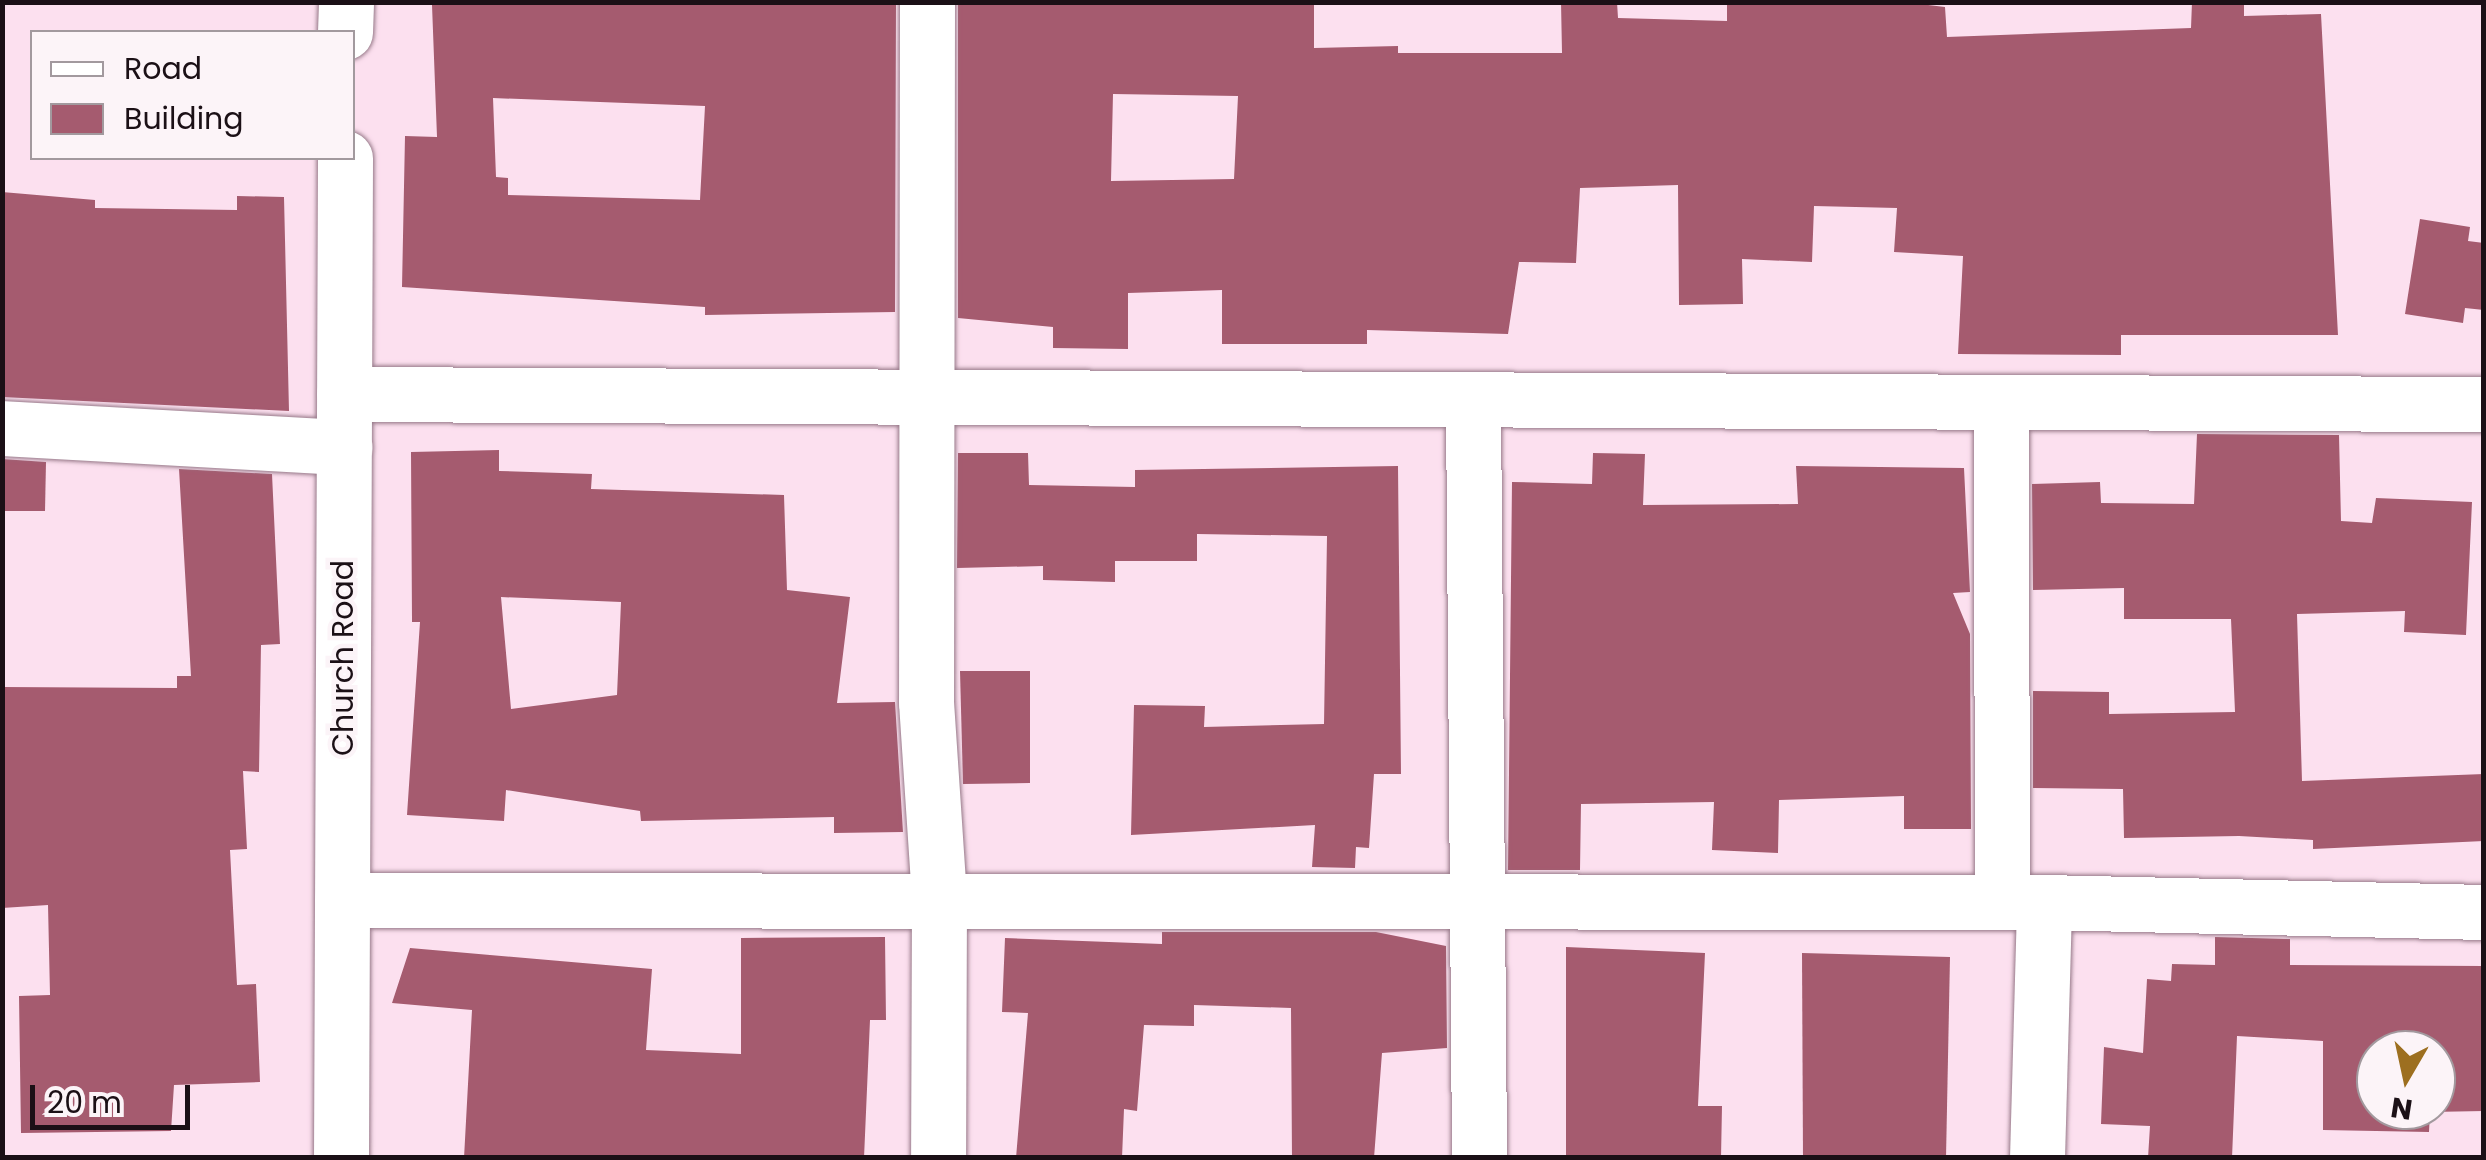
<!DOCTYPE html>
<style>
body{margin:0}
#map{position:relative;width:2486px;height:1160px;overflow:hidden;background:#fce0ef;font-family:Poppins,sans-serif}
div>[style]{position:absolute}
[style*='--x']{left:calc(var(--x)*1px);top:calc(var(--y)*1px);width:calc(var(--w)*1px);rotate:calc(var(--a)*1deg)}
.building>*{inset:0;background:#a55b6f}
.roads{filter:drop-shadow(0 0 2px #977989) drop-shadow(0 0 2px #977989)}
.street>*{height:55px;margin:-27.5px;padding:0 27.5px;transform-origin:27.5px;border-radius:27.5px;background:#fff}
.secondary>*{height:55px;margin:-27.5px;padding:0 27.5px;transform-origin:27.5px;border-radius:27.5px;background:#fff}
span{translate:-50% -50%;white-space:nowrap;text-align:center;line-height:1.15;-webkit-text-stroke:9px #fcf4f8;paint-order:stroke}
.street-label{font-size:30px;color:#1b1016}
.frame{position:absolute;inset:0;border:5px solid #1b1016;pointer-events:none}
.legend{position:absolute;left:30px;top:30px;width:325px;height:130px;box-sizing:border-box;background:#fcf4f8;border:2px solid #a2999e;margin:0;padding:12px 18px;list-style:none;font-size:30px;color:#1b1016}
.legend li{display:flex;align-items:center;gap:20px;height:50px}
.legend b{width:50px;border:2px solid #a2999e}
.north{position:absolute;left:2356px;top:1030px;width:100px;height:100px;box-sizing:border-box;background:#fcf4f8;border:2px solid #a2999e;border-radius:50%;rotate:189deg;font-size:28px;font-weight:700;line-height:40px;text-align:center;color:#1b1016}
.north::after{content:'';display:block;margin:auto;width:35px;height:45px;background:#9d6f20;clip-path:polygon(50% 0,100% 100%,50% 72%,0 100%)}
.scale{position:absolute;left:30px;top:1085px;width:160px;height:45px;box-sizing:border-box;border:5px solid #1b1016;border-top:0;padding-left:12px;font-size:30px;line-height:35px;white-space:nowrap;color:#1b1016;-webkit-text-stroke:8px #fcf4f8;paint-order:stroke}
</style>
<div id="map">
<div class="building">
<div style="clip-path:polygon(evenodd,896px 2px,895px 312px,705px 315px,705px 307px,402px 287px,405px 136px,437px 137px,432px 5px,896px 2px,493px 98px,705px 106px,700px 200px,508px 195px,508px 178px,496px 177px,493px 98px)"></div>
<div style="clip-path:polygon(evenodd,958px 2px,1314px 2px,1314px 48px,1398px 46px,1398px 53px,1562px 53px,1561px 2px,1617px 2px,1618px 18px,1727px 21px,1727px 2px,1903px 2px,1945px 7px,1947px 37px,2191px 28px,2192px 2px,2244px 2px,2244px 16px,2321px 14px,2338px 335px,2121px 335px,2121px 355px,1958px 354px,1963px 256px,1894px 252px,1897px 208px,1814px 206px,1812px 262px,1742px 259px,1743px 304px,1679px 305px,1678px 185px,1580px 188px,1576px 263px,1519px 262px,1508px 334px,1367px 330px,1367px 344px,1222px 344px,1222px 290px,1128px 293px,1128px 349px,1053px 348px,1053px 327px,958px 318px,958px 2px,1113px 94px,1238px 96px,1234px 179px,1111px 181px,1113px 94px)"></div>
<div style="clip-path:polygon(2px 192px,95px 200px,95px 208px,237px 210px,237px 196px,284px 197px,289px 411px,2px 397px)"></div>
<div style="clip-path:polygon(2420px 219px,2470px 227px,2468px 241px,2484px 243px,2484px 310px,2465px 308px,2463px 323px,2405px 314px)"></div>
<div style="clip-path:polygon(2197px 434px,2339px 435px,2341px 521px,2372px 523px,2376px 498px,2472px 502px,2466px 635px,2404px 632px,2405px 611px,2297px 614px,2302px 781px,2484px 774px,2484px 841px,2313px 849px,2313px 840px,2239px 836px,2124px 838px,2123px 789px,2033px 788px,2033px 691px,2109px 692px,2109px 714px,2235px 712px,2231px 619px,2124px 619px,2124px 588px,2033px 590px,2032px 484px,2100px 482px,2101px 503px,2194px 504px)"></div>
<div style="clip-path:polygon(evenodd,499px 450px,499px 471px,592px 474px,591px 489px,784px 495px,787px 590px,850px 597px,837px 703px,895px 702px,903px 832px,834px 833px,834px 817px,641px 821px,640px 811px,506px 790px,504px 821px,407px 815px,420px 622px,412px 622px,411px 452px,499px 450px,501px 597px,621px 602px,617px 695px,511px 709px,501px 597px)"></div>
<div style="clip-path:polygon(958px 453px,1028px 453px,1029px 485px,1135px 487px,1135px 470px,1398px 466px,1401px 774px,1374px 774px,1369px 848px,1356px 847px,1355px 868px,1312px 867px,1315px 825px,1131px 835px,1134px 705px,1205px 706px,1204px 727px,1324px 724px,1327px 536px,1197px 534px,1197px 561px,1115px 561px,1115px 582px,1043px 580px,1043px 566px,957px 568px)"></div>
<div style="clip-path:polygon(1593px 453px,1645px 454px,1643px 505px,1798px 504px,1796px 466px,1964px 468px,1970px 592px,1953px 593px,1970px 634px,1971px 829px,1904px 829px,1904px 796px,1779px 800px,1778px 853px,1712px 850px,1714px 802px,1581px 804px,1580px 870px,1508px 870px,1512px 482px,1592px 484px)"></div>
<div style="clip-path:polygon(2px 459px,46px 462px,45px 511px,2px 511px)"></div>
<div style="clip-path:polygon(179px 469px,272px 474px,280px 644px,261px 645px,259px 772px,243px 771px,247px 849px,230px 850px,237px 985px,256px 984px,260px 1082px,174px 1085px,171px 1131px,21px 1133px,19px 996px,50px 995px,48px 905px,2px 908px,2px 687px,177px 688px,177px 676px,191px 676px)"></div>
<div style="clip-path:polygon(960px 671px,1030px 671px,1030px 783px,963px 784px)"></div>
<div style="clip-path:polygon(1162px 932px,1376px 932px,1446px 946px,1447px 1048px,1382px 1053px,1374px 1158px,1292px 1158px,1291px 1008px,1194px 1005px,1194px 1026px,1144px 1025px,1137px 1111px,1124px 1109px,1122px 1158px,1016px 1158px,1028px 1013px,1002px 1012px,1005px 938px,1162px 944px)"></div>
<div style="clip-path:polygon(885px 937px,886px 1020px,870px 1020px,864px 1158px,464px 1158px,472px 1010px,392px 1003px,410px 948px,652px 969px,646px 1050px,741px 1054px,741px 938px)"></div>
<div style="clip-path:polygon(evenodd,2215px 937px,2290px 939px,2290px 965px,2484px 966px,2484px 1111px,2430px 1112px,2429px 1132px,2323px 1130px,2323px 1041px,2237px 1036px,2232px 1158px,2148px 1158px,2150px 1126px,2101px 1124px,2104px 1047px,2143px 1053px,2147px 979px,2171px 981px,2172px 964px,2215px 965px,2215px 937px,2376px 1050px,2436px 1050px,2436px 1110px,2376px 1110px,2376px 1050px)"></div>
<div style="clip-path:polygon(1566px 947px,1705px 953px,1698px 1106px,1722px 1106px,1721px 1158px,1566px 1158px)"></div>
<div style="clip-path:polygon(1802px 953px,1950px 957px,1946px 1158px,1803px 1158px)"></div>
</div>
<div class="roads">
<div class="street">
<div style="--x:927;--y:2;--w:700;--a:90.08"></div>
<div style="--x:926;--y:702;--w:195;--a:86.2"></div>
<div style="--x:939;--y:897;--w:261;--a:90.2"></div>
<div style="--x:344;--y:394;--w:2140;--a:0.27"></div>
<div style="--x:1473;--y:405;--w:753;--a:89.54"></div>
<div style="--x:2001;--y:405;--w:497;--a:89.9"></div>
<div style="--x:2;--y:428;--w:343;--a:3.2"></div>
<div style="--x:342;--y:900;--w:1702;--a:0.07"></div>
<div style="--x:2044;--y:902;--w:440;--a:1.3"></div>
<div style="--x:2037;--y:1158;--w:256;--a:-88.4"></div>
</div>
<div class="secondary">
<div style="--x:345;--y:32;--w:30;--a:-88"></div>
<div style="--x:341;--y:1158;--w:1000;--a:-89.77"></div>
</div>
</div>
<div class="street-label">
<span style="left:343px;top:658px;rotate:-90deg">Church Road</span>
</div>
<div class="frame"></div>
<ul class="legend">
<li><b style="height:12px;background:#fff"></b>Road</li>
<li><b style="height:28px;background:#a55b6f"></b>Building</li>
</ul>
<div class="north">N</div>
<div class="scale">20 m</div>
</div>
